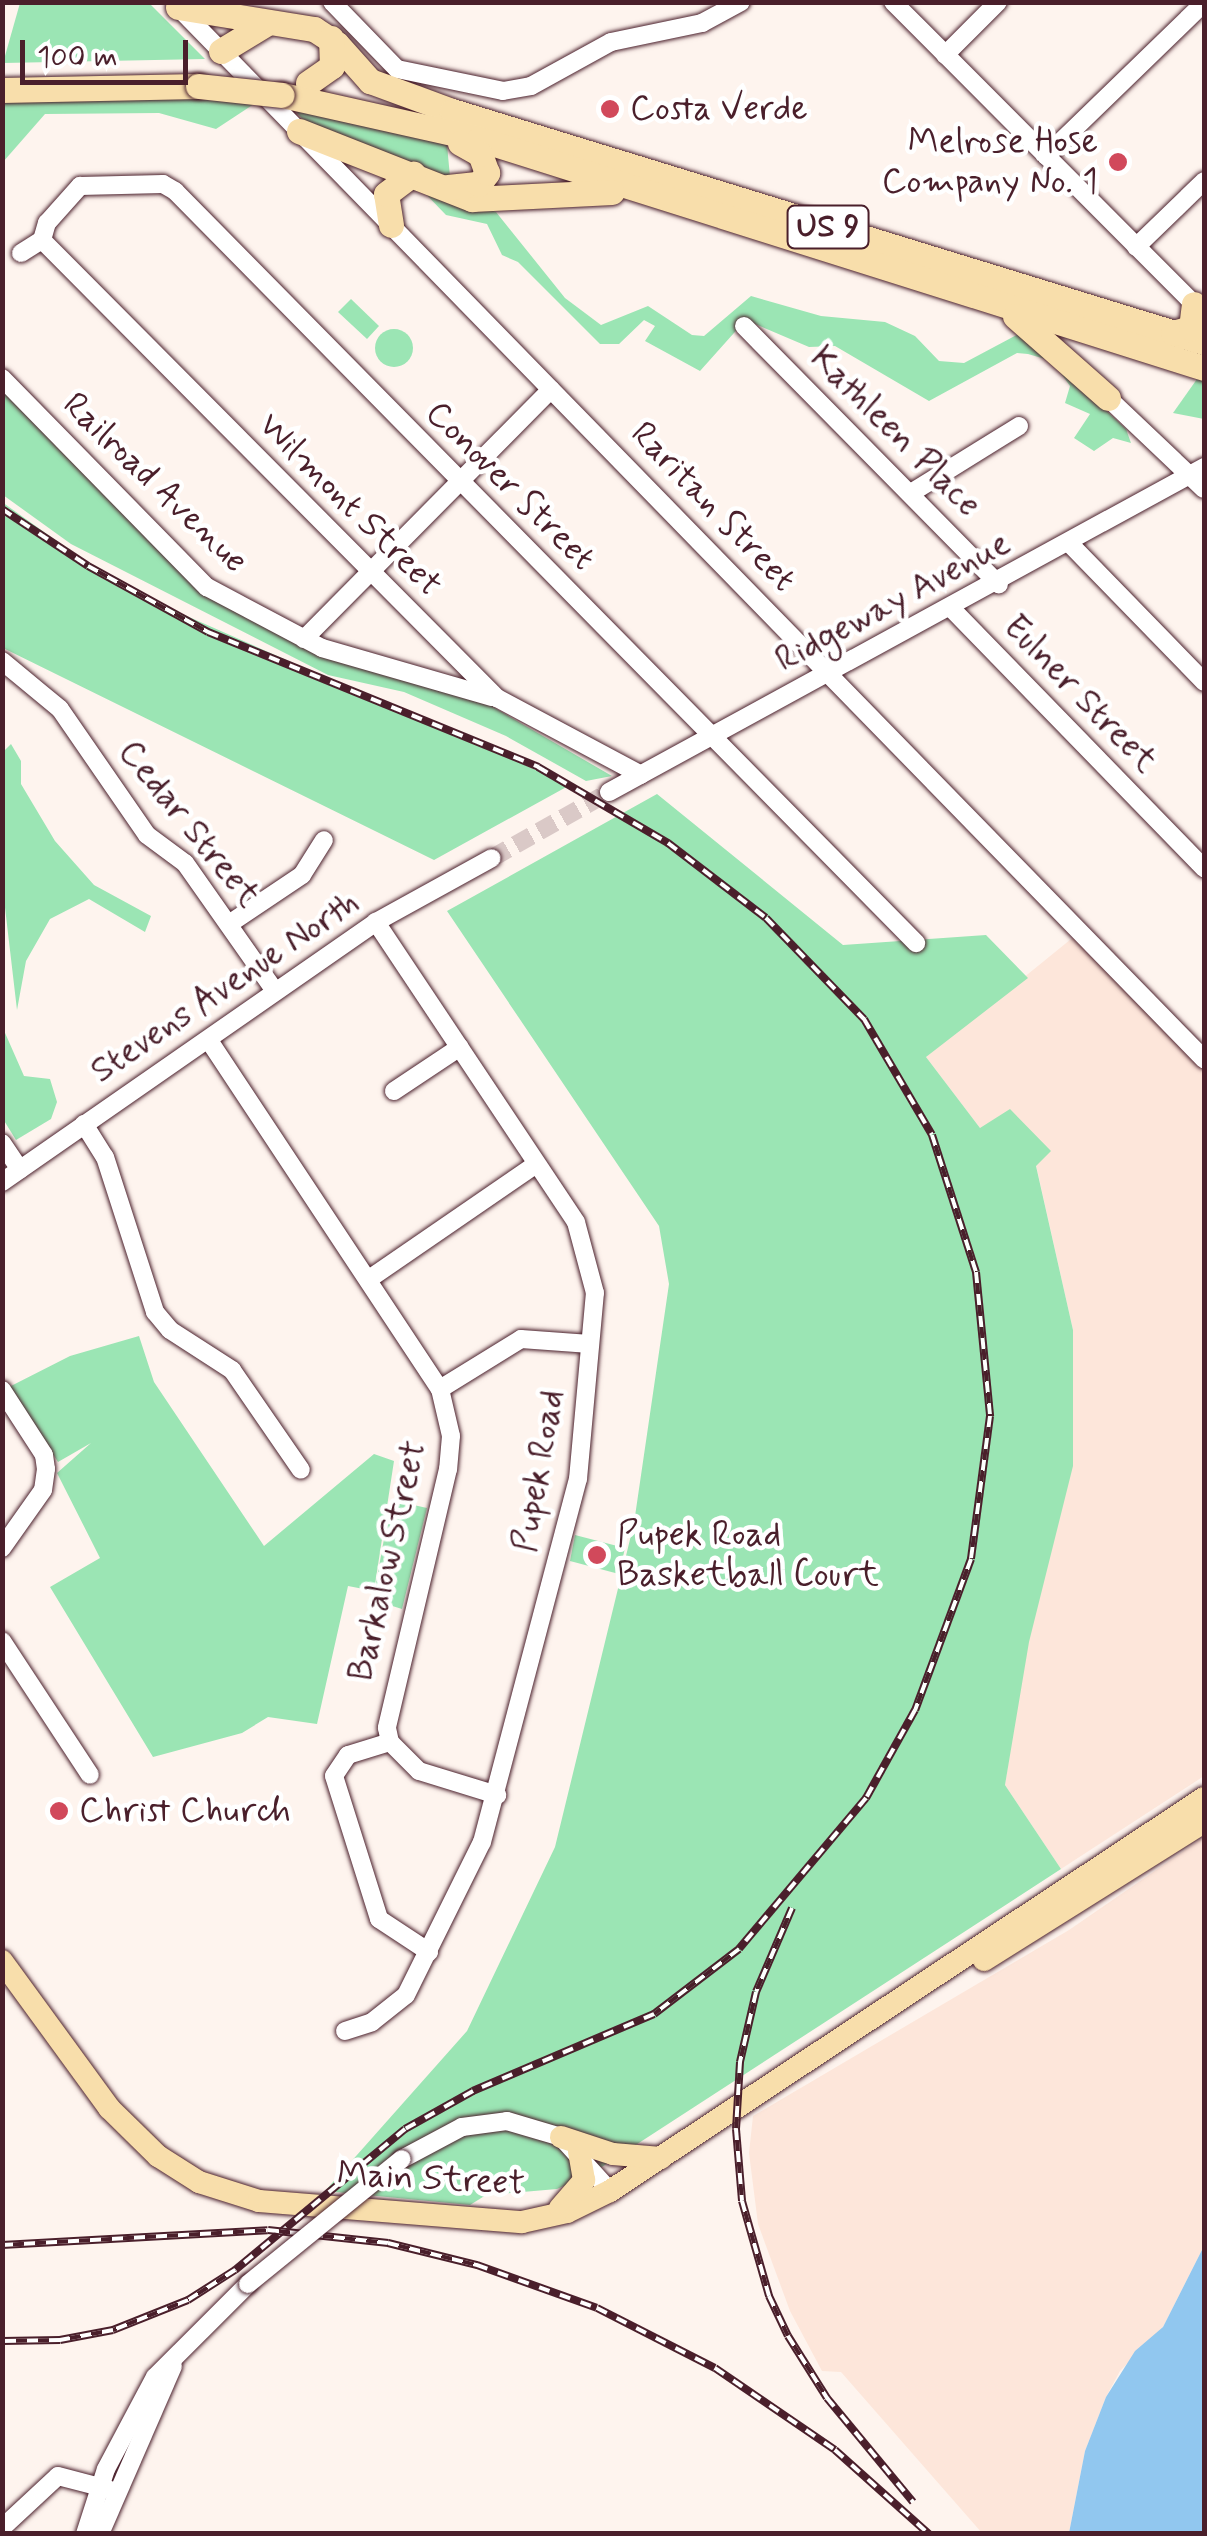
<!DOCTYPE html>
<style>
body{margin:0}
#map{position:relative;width:1207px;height:2536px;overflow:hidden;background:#fef4ee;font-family:Mynerve,sans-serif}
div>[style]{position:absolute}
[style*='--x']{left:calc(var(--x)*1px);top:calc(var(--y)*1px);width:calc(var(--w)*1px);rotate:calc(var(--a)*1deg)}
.built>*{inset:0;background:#fde6da}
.green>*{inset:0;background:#9be5b4}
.round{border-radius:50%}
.water>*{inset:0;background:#91c7ef}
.minor-tunnel>*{height:18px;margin-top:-9px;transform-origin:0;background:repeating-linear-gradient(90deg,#dac9c7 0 18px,transparent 0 27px)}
.roads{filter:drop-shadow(0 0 2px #4a1f2b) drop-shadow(0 0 2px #4a1f2b)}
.minor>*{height:18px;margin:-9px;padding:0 9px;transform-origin:9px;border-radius:9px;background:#fff}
.major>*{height:22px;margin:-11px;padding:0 11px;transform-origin:11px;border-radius:11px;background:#f8deab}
.highway>*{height:25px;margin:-12.5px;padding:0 12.5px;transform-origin:12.5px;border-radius:12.5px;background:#f8deab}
.rail>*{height:8px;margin-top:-4px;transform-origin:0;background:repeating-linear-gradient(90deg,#fff 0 11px,#4a1f2b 0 22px);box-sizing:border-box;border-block:2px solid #4a1f2b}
.bridges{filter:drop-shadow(0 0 2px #4a1f2b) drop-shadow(0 0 2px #4a1f2b)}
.minor-bridge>*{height:18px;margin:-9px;padding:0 9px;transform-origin:9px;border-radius:9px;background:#fff}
.highway-bridge>*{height:25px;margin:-12.5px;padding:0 12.5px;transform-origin:12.5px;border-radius:12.5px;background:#f8deab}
.dots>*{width:28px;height:28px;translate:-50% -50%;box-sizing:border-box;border:5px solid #fff;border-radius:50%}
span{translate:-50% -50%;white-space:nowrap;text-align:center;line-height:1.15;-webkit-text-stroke:9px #fff;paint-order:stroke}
.shield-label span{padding:2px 8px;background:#fff;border:2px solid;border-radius:8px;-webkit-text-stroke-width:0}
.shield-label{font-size:32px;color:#4a1f2b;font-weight:700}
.poi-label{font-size:35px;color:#4a1f2b}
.left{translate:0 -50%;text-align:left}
.right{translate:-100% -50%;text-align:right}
.street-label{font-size:35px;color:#4a1f2b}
.frame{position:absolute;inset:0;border:5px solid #4a1f2b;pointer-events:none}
.scale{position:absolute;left:20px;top:40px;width:168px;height:45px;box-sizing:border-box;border:5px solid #4a1f2b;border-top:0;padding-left:12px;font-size:30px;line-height:35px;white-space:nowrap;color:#4a1f2b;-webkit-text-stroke:8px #fff;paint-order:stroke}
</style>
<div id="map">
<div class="built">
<div style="clip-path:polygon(1081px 931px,1204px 1057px,1204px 1776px,1061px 1869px,1005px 1785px,1073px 1330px,1036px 1165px,980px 1128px,926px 1057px)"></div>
<div style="clip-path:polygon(1204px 1837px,1204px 2246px,1163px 2327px,1120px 2371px,1106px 2397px,1085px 2451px,1069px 2533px,982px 2533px,841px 2372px,822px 2371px,790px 2311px,758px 2224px,749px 2153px,753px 2116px,1069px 1930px)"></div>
</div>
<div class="green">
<div style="clip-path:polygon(20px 3px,149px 3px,205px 59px,3px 63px)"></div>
<div style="clip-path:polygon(37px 95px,151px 95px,254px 104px,216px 129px,159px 113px,45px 114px,3px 162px,3px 103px)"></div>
<div style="clip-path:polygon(310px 110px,447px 145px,450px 177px,313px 130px,296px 112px)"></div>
<div style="clip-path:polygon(418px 186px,496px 212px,565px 298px,601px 325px,648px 306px,692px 335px,704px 336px,751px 296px,821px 316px,885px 322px,915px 336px,939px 361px,964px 363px,1022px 332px,1126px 429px,1131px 443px,1113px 438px,1094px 451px,1074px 438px,1090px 414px,1065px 403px,1070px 386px,1052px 361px,1028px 354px,1017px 353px,929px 401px,835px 346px,809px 347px,755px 324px,742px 324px,700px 371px,645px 341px,655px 326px,644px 320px,619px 344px,600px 344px,518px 262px,502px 255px,487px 224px,446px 215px)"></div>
<div style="clip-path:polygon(351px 299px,379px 326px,367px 339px,338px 312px)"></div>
<div class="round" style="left:375px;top:329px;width:38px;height:38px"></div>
<div style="clip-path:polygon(1197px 379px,1204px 381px,1204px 419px,1173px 413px)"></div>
<div style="clip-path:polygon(2px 390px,228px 606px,481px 700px,612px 776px,586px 781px,506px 736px,404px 692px,328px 675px,71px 544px,3px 495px)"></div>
<div style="clip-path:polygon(2px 502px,121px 587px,570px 785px,434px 860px,3px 648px)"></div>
<div style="clip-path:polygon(11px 744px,21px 761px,21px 784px,55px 841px,94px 885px,151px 916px,145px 932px,89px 899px,50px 919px,26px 961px,17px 1010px,2px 882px,3px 752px)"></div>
<div style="clip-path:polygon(657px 794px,843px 945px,986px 935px,1028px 978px,926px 1057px,980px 1128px,1010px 1109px,1051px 1151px,1036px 1166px,1073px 1330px,1073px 1466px,1029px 1642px,1005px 1785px,1061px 1869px,591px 2174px,557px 2189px,486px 2195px,470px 2205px,325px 2191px,467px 2031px,555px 1847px,634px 1523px,669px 1284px,659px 1226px,447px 911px)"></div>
<div style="clip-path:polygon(2px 1026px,24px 1076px,50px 1079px,57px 1102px,51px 1119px,16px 1140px,3px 1119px)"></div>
<div style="clip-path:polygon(139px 1336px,154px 1382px,264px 1546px,374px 1454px,394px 1461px,374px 1591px,348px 1586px,317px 1724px,268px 1717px,242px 1733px,153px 1757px,50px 1587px,100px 1558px,57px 1473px,91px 1443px,58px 1462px,9px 1387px,70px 1356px)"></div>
<div style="clip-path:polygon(391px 1500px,427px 1508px,402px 1609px,373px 1600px)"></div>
<div style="clip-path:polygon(575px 1535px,625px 1548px,619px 1574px,570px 1561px)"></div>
</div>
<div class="water">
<div style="clip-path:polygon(1204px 2246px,1204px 2533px,1069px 2533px,1085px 2451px,1106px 2397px,1135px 2351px,1163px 2327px)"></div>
</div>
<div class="minor-tunnel">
<div style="--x:492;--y:858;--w:134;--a:-29.4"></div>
</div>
<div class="roads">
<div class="minor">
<div style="--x:332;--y:2;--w:93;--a:45.9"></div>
<div style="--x:397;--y:69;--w:108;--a:11.7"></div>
<div style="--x:503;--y:91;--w:28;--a:-10"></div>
<div style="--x:531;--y:86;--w:91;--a:-28.8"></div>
<div style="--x:611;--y:42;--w:93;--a:-11.8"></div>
<div style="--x:702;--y:23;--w:44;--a:-28.3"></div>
<div style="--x:893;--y:2;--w:435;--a:45.1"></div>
<div style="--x:177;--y:6;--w:1471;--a:45.72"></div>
<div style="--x:945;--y:55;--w:75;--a:-45"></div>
<div style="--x:1046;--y:156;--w:220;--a:-44.1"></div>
<div style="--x:42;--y:240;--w:18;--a:-74"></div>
<div style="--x:47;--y:223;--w:50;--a:-48.3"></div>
<div style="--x:80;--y:186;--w:83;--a:-1.4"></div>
<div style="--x:163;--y:184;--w:14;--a:30"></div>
<div style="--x:175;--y:191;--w:1056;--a:45.42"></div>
<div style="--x:42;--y:240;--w:646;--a:45.19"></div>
<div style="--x:497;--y:698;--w:163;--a:28.1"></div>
<div style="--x:1136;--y:247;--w:95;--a:-44.1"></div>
<div style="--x:21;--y:253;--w:25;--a:-32"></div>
<div style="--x:744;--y:326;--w:363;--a:45.4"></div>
<div style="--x:2;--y:378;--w:293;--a:45.6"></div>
<div style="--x:207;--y:587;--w:130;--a:27.9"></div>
<div style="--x:322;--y:648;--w:177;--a:16.1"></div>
<div style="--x:1108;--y:398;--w:132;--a:43.5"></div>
<div style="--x:911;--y:493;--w:127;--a:-31.8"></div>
<div style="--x:1071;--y:545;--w:191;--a:45.8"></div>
<div style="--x:951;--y:608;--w:363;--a:45.8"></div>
<div style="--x:304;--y:639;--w:351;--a:-45.3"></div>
<div style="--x:2;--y:661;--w:75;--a:39.6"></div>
<div style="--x:60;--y:709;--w:153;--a:55.4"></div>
<div style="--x:147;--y:835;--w:47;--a:36.4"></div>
<div style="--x:185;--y:863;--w:156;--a:54.9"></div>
<div style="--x:609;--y:792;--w:678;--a:-28.64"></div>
<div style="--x:229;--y:924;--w:88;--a:-33.9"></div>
<div style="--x:302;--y:875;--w:41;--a:-57.8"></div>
<div style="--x:210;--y:1042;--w:416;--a:56.5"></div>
<div style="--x:440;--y:1389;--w:48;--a:76.8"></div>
<div style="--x:451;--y:1436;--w:33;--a:95"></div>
<div style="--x:448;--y:1469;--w:266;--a:103.3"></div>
<div style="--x:387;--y:1728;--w:14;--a:78"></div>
<div style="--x:390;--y:1742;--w:41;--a:45"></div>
<div style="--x:419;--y:1771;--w:82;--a:17.1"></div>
<div style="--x:394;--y:1091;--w:79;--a:-33.7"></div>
<div style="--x:84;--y:1124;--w:39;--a:58"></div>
<div style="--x:105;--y:1157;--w:163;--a:72.1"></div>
<div style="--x:155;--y:1312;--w:23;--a:50"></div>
<div style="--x:170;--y:1330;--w:74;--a:32.8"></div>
<div style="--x:232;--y:1370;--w:121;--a:55.4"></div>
<div style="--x:2;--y:1143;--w:32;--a:56"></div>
<div style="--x:2;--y:1182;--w:455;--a:-34.8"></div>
<div style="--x:376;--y:922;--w:132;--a:-28.9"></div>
<div style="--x:369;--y:1279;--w:201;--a:-34.5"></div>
<div style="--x:440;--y:1389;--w:95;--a:-31.7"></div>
<div style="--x:521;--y:1339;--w:69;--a:4.1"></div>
<div style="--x:2;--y:1390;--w:77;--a:57.1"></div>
<div style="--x:44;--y:1455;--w:14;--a:82"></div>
<div style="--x:46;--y:1469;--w:21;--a:98"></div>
<div style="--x:43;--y:1490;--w:71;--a:125.3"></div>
<div style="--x:2;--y:1641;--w:160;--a:56.7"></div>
<div style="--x:390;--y:1742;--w:44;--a:162.8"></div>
<div style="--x:348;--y:1755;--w:25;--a:124"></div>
<div style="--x:334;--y:1776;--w:150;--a:72.5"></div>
<div style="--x:379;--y:1919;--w:60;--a:33.4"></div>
<div style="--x:345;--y:2031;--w:28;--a:-18"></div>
<div style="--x:372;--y:2022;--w:43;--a:-38.5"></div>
<div style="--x:406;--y:1995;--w:171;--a:-63.6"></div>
<div style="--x:482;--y:1842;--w:375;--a:-75.2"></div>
<div style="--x:578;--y:1479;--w:187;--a:-84.8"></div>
<div style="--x:595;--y:1293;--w:73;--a:-105"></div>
<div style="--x:576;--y:1222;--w:361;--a:-123.7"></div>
<div style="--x:402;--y:2159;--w:68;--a:-28.1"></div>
<div style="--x:462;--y:2127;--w:45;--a:-7.6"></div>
<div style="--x:507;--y:2121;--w:56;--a:16.5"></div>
<div style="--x:561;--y:2137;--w:73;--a:47.8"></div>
<div style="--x:2;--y:2528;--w:76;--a:-42.9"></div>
<div style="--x:58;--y:2476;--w:52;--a:14.6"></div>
<div style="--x:85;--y:2534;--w:68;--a:-72.1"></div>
<div style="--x:106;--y:2469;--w:104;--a:-62"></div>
<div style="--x:155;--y:2377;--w:132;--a:-45"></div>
<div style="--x:100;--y:2534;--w:183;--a:-66.5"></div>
</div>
<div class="major">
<div style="--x:984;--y:1960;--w:260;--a:-32.1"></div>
<div style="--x:2;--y:1961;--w:182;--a:53.9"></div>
<div style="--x:109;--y:2108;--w:69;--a:44.4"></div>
<div style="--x:158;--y:2156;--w:49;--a:32.4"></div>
<div style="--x:199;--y:2182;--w:63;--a:17.6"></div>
<div style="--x:259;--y:2201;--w:264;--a:4.6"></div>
<div style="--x:522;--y:2222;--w:46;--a:-12.5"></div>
<div style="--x:567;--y:2212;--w:48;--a:-26"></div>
<div style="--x:610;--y:2191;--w:712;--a:-33.49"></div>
<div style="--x:561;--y:2137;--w:55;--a:18.1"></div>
<div style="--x:613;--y:2154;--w:48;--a:4.8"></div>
<div style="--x:560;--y:2208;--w:37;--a:-49"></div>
<div style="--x:584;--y:2180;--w:29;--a:-100"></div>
</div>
<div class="highway">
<div style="--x:178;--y:7;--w:138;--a:9.2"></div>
<div style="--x:314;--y:29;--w:27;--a:33"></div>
<div style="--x:337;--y:44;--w:50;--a:48.3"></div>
<div style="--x:370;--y:81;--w:87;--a:20.1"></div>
<div style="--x:452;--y:111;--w:787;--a:17.08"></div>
<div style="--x:221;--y:51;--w:54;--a:-31.3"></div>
<div style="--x:308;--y:83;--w:29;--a:-35"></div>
<div style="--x:332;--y:66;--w:28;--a:-92"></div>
<div style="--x:2;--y:90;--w:196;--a:-1.2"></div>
<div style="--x:282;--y:95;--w:202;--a:12.6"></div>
<div style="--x:479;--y:139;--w:760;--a:17.53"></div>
<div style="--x:299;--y:131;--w:186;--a:21.5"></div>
<div style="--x:472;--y:199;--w:140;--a:-2.9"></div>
<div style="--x:448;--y:187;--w:31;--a:-6"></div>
<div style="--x:479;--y:184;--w:14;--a:-54"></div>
<div style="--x:487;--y:173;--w:20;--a:-110"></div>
<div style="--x:480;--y:154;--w:23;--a:-151"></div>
<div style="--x:391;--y:225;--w:31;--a:-99"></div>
<div style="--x:386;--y:194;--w:34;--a:-37"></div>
<div style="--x:1015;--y:316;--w:124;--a:41.4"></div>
<div style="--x:1173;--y:333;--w:19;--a:-16"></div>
<div style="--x:1191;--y:328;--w:24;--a:-83"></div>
</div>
</div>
<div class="rail">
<div style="--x:2;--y:509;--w:103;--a:33.5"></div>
<div style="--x:88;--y:566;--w:137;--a:28.8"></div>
<div style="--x:208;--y:632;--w:357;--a:22.2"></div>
<div style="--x:538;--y:767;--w:151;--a:30.3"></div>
<div style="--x:668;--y:843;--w:123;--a:37.4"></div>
<div style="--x:766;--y:918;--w:141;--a:45.9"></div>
<div style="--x:864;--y:1019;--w:134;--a:59.6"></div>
<div style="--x:932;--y:1135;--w:144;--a:72.2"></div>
<div style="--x:976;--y:1272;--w:145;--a:84.4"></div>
<div style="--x:990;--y:1416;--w:144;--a:97.6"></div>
<div style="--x:971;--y:1559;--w:161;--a:110.3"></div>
<div style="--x:915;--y:1710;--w:101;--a:119.1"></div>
<div style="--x:866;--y:1798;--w:197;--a:130.1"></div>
<div style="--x:739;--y:1949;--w:107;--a:142.6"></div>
<div style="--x:654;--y:2014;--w:197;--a:157"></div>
<div style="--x:473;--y:2091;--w:78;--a:150.8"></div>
<div style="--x:405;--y:2129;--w:221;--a:140.3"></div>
<div style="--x:235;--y:2270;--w:56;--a:147.4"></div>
<div style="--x:188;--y:2300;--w:81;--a:158.2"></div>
<div style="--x:113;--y:2330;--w:54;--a:169.3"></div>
<div style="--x:60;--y:2340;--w:58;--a:179"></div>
<div style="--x:792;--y:1908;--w:91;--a:113.2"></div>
<div style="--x:756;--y:1992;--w:72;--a:102.9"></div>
<div style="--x:740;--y:2062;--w:67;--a:93.4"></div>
<div style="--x:736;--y:2129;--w:72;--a:85.2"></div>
<div style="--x:742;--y:2201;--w:99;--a:74.1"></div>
<div style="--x:769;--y:2296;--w:44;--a:64.6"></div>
<div style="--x:788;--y:2336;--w:73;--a:57.8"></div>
<div style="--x:827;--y:2398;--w:135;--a:50.4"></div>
<div style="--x:2;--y:2245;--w:266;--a:-3.2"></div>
<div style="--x:268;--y:2230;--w:121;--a:6.2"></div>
<div style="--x:388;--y:2243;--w:92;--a:13.9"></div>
<div style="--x:477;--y:2265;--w:127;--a:19.7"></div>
<div style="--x:597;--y:2308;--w:132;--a:27"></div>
<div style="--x:715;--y:2368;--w:145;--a:34.3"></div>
<div style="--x:835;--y:2450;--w:126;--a:41.8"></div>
</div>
<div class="bridges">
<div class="minor-bridge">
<div style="--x:248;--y:2284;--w:198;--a:-39.1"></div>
</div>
<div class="highway-bridge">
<div style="--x:198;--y:86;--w:84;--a:6.1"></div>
</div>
</div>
<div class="dots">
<div style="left:610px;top:109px;background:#d1495b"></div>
<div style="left:1118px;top:162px;background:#d1495b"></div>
<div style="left:597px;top:1555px;background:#d1495b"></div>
<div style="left:59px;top:1811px;background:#d1495b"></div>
</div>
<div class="shield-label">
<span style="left:828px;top:227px">US 9</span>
</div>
<div class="poi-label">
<span class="left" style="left:630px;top:109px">Costa Verde</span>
<span class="right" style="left:1098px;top:162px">Melrose Hose<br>Company No. 1</span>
<span class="left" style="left:617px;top:1555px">Pupek Road<br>Basketball Court</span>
<span class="left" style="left:79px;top:1811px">Christ Church</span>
</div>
<div class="street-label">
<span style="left:895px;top:432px;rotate:45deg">Kathleen Place</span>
<span style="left:155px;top:483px;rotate:44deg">Railroad Avenue</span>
<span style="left:510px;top:486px;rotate:45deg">Conover Street</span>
<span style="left:350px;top:505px;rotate:45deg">Wilmont Street</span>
<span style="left:713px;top:507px;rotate:46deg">Raritan Street</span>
<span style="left:893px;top:602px;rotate:-28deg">Ridgeway Avenue</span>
<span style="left:1080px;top:694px;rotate:46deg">Eulner Street</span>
<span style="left:189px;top:824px;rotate:51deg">Cedar Street</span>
<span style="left:225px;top:987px;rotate:-34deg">Stevens Avenue North</span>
<span style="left:539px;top:1471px;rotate:-80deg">Pupek Road</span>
<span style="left:388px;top:1561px;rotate:-77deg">Barkalow Street</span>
<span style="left:431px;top:2179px;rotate:3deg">Main Street</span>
</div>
<div class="frame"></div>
<div class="scale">100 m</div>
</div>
